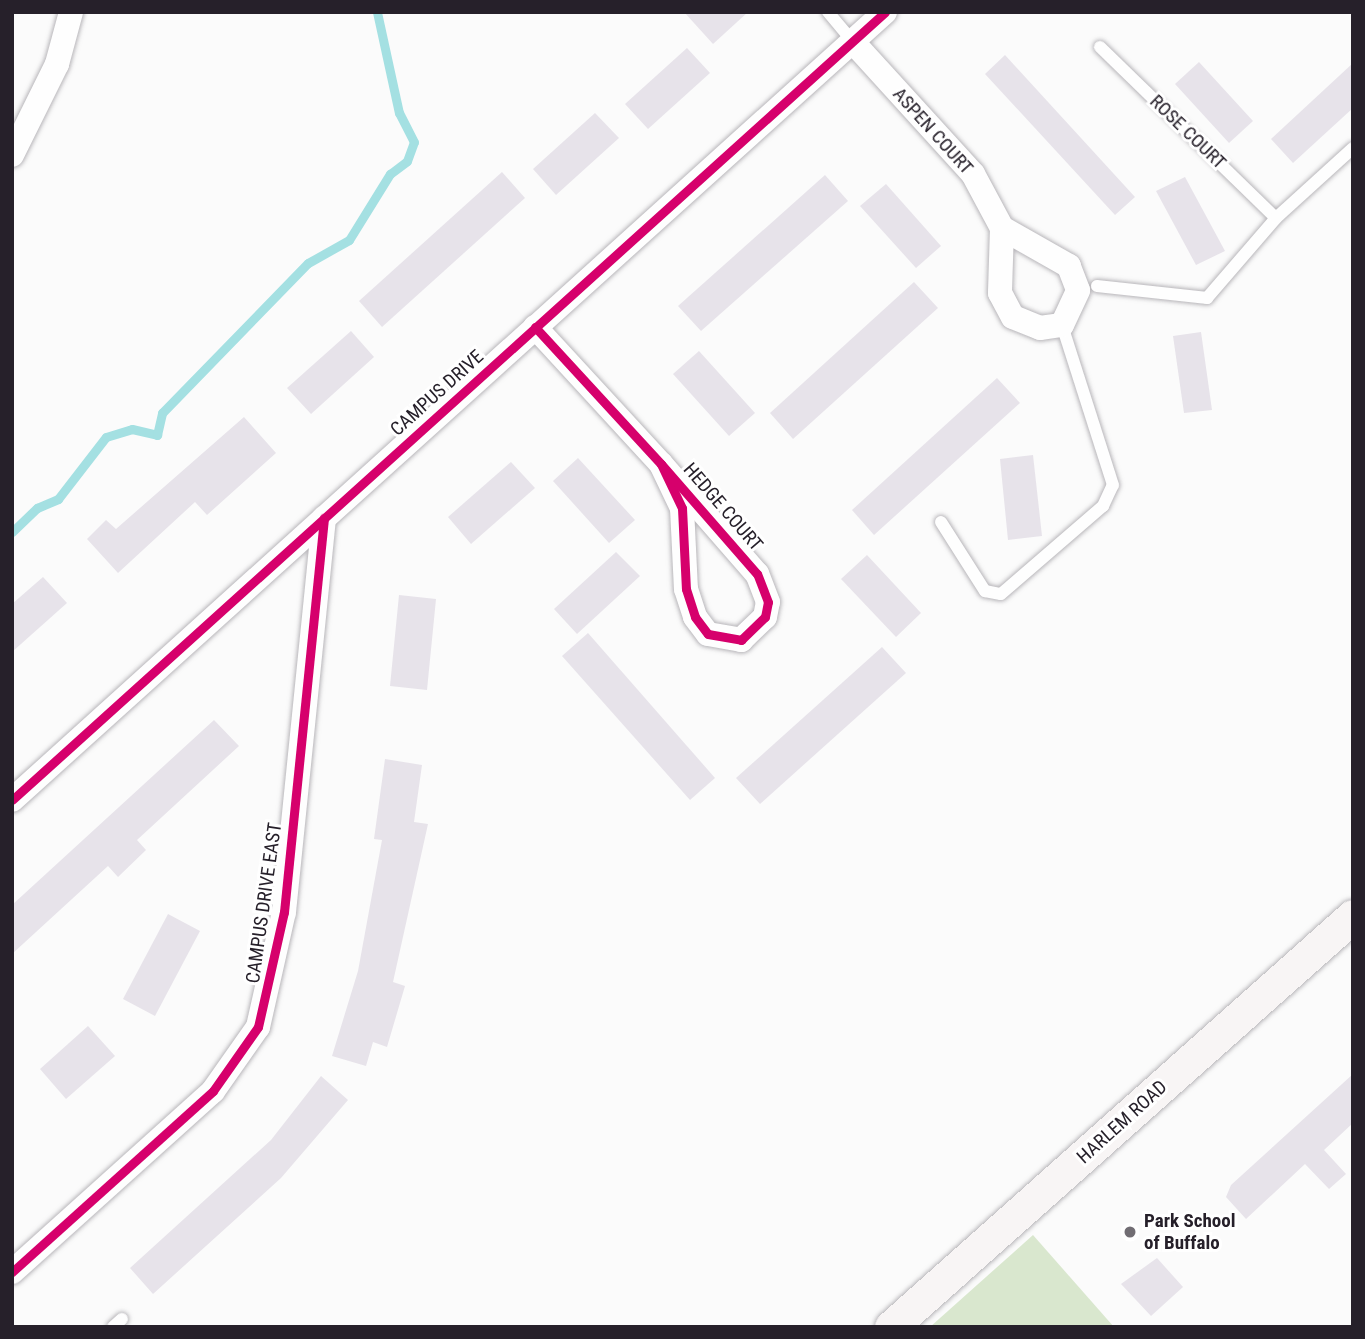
<!DOCTYPE html>
<style>
body{margin:0}
#map{position:relative;width:1365px;height:1339px;overflow:hidden;background:#fbfbfb;font-family:"Roboto Condensed",sans-serif}
div>[style]{position:absolute}
[style*='--x']{left:calc(var(--x)*1px);top:calc(var(--y)*1px);width:calc(var(--w)*1px);rotate:calc(var(--a)*1deg)}
.green>*{inset:0;background:#d9e7ce}
.stream>*{height:9px;margin:-4.5px;padding:0 4.5px;transform-origin:4.5px;border-radius:4.5px;background:#a4e0e2}
.building>*{inset:0;background:#e7e3ea}
.roads{filter:drop-shadow(0 0 2px #b8b6ba) drop-shadow(0 0 2px #b8b6ba)}
.lane>*{height:12px;margin:-6px;padding:0 6px;transform-origin:6px;border-radius:6px;background:#fefefe}
.street>*{height:24px;margin:-12px;padding:0 12px;transform-origin:12px;border-radius:12px;background:#fefefe}
.secondary>*{height:33px;margin:-16.5px;padding:0 16.5px;transform-origin:16.5px;border-radius:16.5px;background:#f8f5f5}
.cycleway>*{height:9px;margin:-4.5px;padding:0 4.5px;transform-origin:4.5px;border-radius:4.5px;background:#d6006c}
.dots>*{width:19px;height:19px;translate:-50% -50%;box-sizing:border-box;border:4px solid #fff;border-radius:50%}
span{translate:-50% -50%;white-space:nowrap;text-align:center;line-height:1.15;-webkit-text-stroke:6px #fff;paint-order:stroke}
.street-label{font-size:19px;color:#26202a}
.poi-label{font-size:19px;color:#26202a;font-weight:700}
.left{translate:0 -50%;text-align:left}
.frame{position:absolute;inset:0;border:14px solid #26202a;pointer-events:none}
</style>
<div id="map">
<div class="green">
<div style="clip-path:polygon(1033px 1235px,1114px 1327px,930px 1327px)"></div>
</div>
<div class="stream">
<div style="--x:12;--y:532;--w:35;--a:-44"></div>
<div style="--x:37;--y:508;--w:23;--a:-23"></div>
<div style="--x:58;--y:499;--w:78;--a:-52.3"></div>
<div style="--x:106;--y:437;--w:27;--a:-17"></div>
<div style="--x:132;--y:429;--w:26;--a:13"></div>
<div style="--x:157;--y:435;--w:23;--a:-77"></div>
<div style="--x:162;--y:413;--w:209;--a:-45.8"></div>
<div style="--x:308;--y:263;--w:47;--a:-29.3"></div>
<div style="--x:349;--y:240;--w:78;--a:-58.2"></div>
<div style="--x:390;--y:174;--w:21;--a:-37"></div>
<div style="--x:407;--y:161;--w:20;--a:-70"></div>
<div style="--x:414;--y:142;--w:33;--a:-117"></div>
<div style="--x:399;--y:113;--w:103;--a:-102.3"></div>
</div>
<div class="building">
<div style="clip-path:polygon(684px 12px,748px 12px,713px 44px)"></div>
<div style="clip-path:polygon(687px 48px,710px 73px,648px 129px,625px 104px)"></div>
<div style="clip-path:polygon(1005px 55px,1135px 197px,1115px 215px,985px 74px)"></div>
<div style="clip-path:polygon(1199px 62px,1253px 121px,1229px 143px,1175px 84px)"></div>
<div style="clip-path:polygon(1353px 63px,1353px 108px,1293px 163px,1271px 139px)"></div>
<div style="clip-path:polygon(595px 113px,619px 138px,556px 195px,533px 169px)"></div>
<div style="clip-path:polygon(502px 172px,525px 198px,382px 327px,359px 301px)"></div>
<div style="clip-path:polygon(825px 175px,848px 201px,701px 331px,678px 306px)"></div>
<div style="clip-path:polygon(1185px 177px,1225px 251px,1196px 265px,1156px 191px)"></div>
<div style="clip-path:polygon(886px 184px,941px 246px,916px 268px,860px 206px)"></div>
<div style="clip-path:polygon(914px 282px,938px 308px,793px 439px,770px 413px)"></div>
<div style="clip-path:polygon(351px 331px,374px 357px,311px 414px,287px 388px)"></div>
<div style="clip-path:polygon(1201px 332px,1212px 410px,1184px 413px,1173px 336px)"></div>
<div style="clip-path:polygon(699px 351px,755px 413px,729px 436px,673px 374px)"></div>
<div style="clip-path:polygon(997px 378px,1020px 403px,874px 535px,852px 510px)"></div>
<div style="clip-path:polygon(244px 417px,276px 453px,207px 515px,195px 502px,118px 573px,87px 539px,106px 520px,116px 529px)"></div>
<div style="clip-path:polygon(1033px 455px,1042px 536px,1008px 540px,1000px 459px)"></div>
<div style="clip-path:polygon(578px 458px,635px 520px,609px 543px,553px 481px)"></div>
<div style="clip-path:polygon(511px 462px,535px 488px,471px 544px,448px 517px)"></div>
<div style="clip-path:polygon(616px 552px,640px 576px,577px 634px,554px 609px)"></div>
<div style="clip-path:polygon(867px 555px,921px 613px,896px 637px,841px 579px)"></div>
<div style="clip-path:polygon(43px 577px,67px 603px,12px 652px,12px 604px)"></div>
<div style="clip-path:polygon(399px 595px,436px 599px,427px 690px,390px 686px)"></div>
<div style="clip-path:polygon(588px 633px,715px 778px,690px 800px,562px 656px)"></div>
<div style="clip-path:polygon(882px 647px,906px 673px,760px 804px,736px 778px)"></div>
<div style="clip-path:polygon(214px 720px,239px 746px,137px 840px,146px 850px,118px 877px,108px 866px,12px 954px,12px 905px)"></div>
<div style="clip-path:polygon(385px 759px,422px 765px,414px 822px,428px 824px,393px 982px,405px 986px,387px 1047px,373px 1042px,366px 1066px,332px 1056px,358px 971px,382px 840px,374px 839px)"></div>
<div style="clip-path:polygon(168px 914px,200px 931px,155px 1016px,123px 999px)"></div>
<div style="clip-path:polygon(88px 1026px,115px 1056px,66px 1099px,40px 1069px)"></div>
<div style="clip-path:polygon(1353px 1074px,1353px 1123px,1324px 1150px,1346px 1174px,1329px 1189px,1305px 1164px,1246px 1219px,1226px 1197px,1231px 1185px)"></div>
<div style="clip-path:polygon(321px 1076px,348px 1100px,281px 1178px,153px 1294px,130px 1268px,271px 1140px)"></div>
<div style="clip-path:polygon(1157px 1258px,1183px 1287px,1151px 1316px,1121px 1284px)"></div>
</div>
<div class="roads">
<div class="lane">
<div style="--x:828;--y:12;--w:38;--a:50"></div>
<div style="--x:1100;--y:47;--w:245;--a:44.2"></div>
<div style="--x:1097;--y:286;--w:111;--a:6.2"></div>
<div style="--x:1207;--y:298;--w:106;--a:-49.2"></div>
<div style="--x:1276;--y:218;--w:104;--a:-42.3"></div>
<div style="--x:941;--y:522;--w:82;--a:57.5"></div>
<div style="--x:985;--y:591;--w:16;--a:11"></div>
<div style="--x:1001;--y:594;--w:135;--a:-40.8"></div>
<div style="--x:1103;--y:506;--w:23;--a:-65"></div>
<div style="--x:1113;--y:485;--w:168;--a:-107.7"></div>
<div style="--x:113;--y:1327;--w:12;--a:-42"></div>
</div>
<div class="street">
<div style="--x:852;--y:41;--w:180;--a:47.7"></div>
<div style="--x:973;--y:174;--w:61;--a:61.8"></div>
<div style="--x:1002;--y:228;--w:65;--a:91.8"></div>
<div style="--x:1000;--y:293;--w:27;--a:62"></div>
<div style="--x:1013;--y:317;--w:29;--a:22"></div>
<div style="--x:1040;--y:328;--w:22;--a:-8"></div>
<div style="--x:1062;--y:325;--w:38;--a:-65"></div>
<div style="--x:1078;--y:290;--w:26;--a:-111"></div>
<div style="--x:1069;--y:266;--w:77;--a:-150.4"></div>
<div style="--x:12;--y:155;--w:102;--a:-63.7"></div>
<div style="--x:57;--y:64;--w:54;--a:-74.9"></div>
<div style="--x:535;--y:327;--w:186;--a:47.4"></div>
<div style="--x:661;--y:464;--w:49;--a:64.5"></div>
<div style="--x:682;--y:508;--w:81;--a:87.2"></div>
<div style="--x:686;--y:589;--w:29;--a:72"></div>
<div style="--x:695;--y:617;--w:21;--a:53"></div>
<div style="--x:708;--y:634;--w:34;--a:10"></div>
<div style="--x:741;--y:640;--w:33;--a:-44"></div>
<div style="--x:765;--y:617;--w:15;--a:-79"></div>
<div style="--x:768;--y:602;--w:30;--a:-111"></div>
<div style="--x:757;--y:574;--w:146;--a:-131.1"></div>
<div style="--x:12;--y:800;--w:1176;--a:-42.07"></div>
<div style="--x:12;--y:1272;--w:270;--a:-42"></div>
<div style="--x:213;--y:1091;--w:78;--a:-54.9"></div>
<div style="--x:258;--y:1027;--w:118;--a:-77.3"></div>
<div style="--x:284;--y:912;--w:396;--a:-84.2"></div>
</div>
<div class="secondary">
<div style="--x:891;--y:1327;--w:618;--a:-41.66"></div>
</div>
</div>
<div class="cycleway">
<div style="--x:535;--y:327;--w:186;--a:47.4"></div>
<div style="--x:661;--y:464;--w:49;--a:64.5"></div>
<div style="--x:682;--y:508;--w:81;--a:87.2"></div>
<div style="--x:686;--y:589;--w:29;--a:72"></div>
<div style="--x:695;--y:617;--w:21;--a:53"></div>
<div style="--x:708;--y:634;--w:34;--a:10"></div>
<div style="--x:741;--y:640;--w:33;--a:-44"></div>
<div style="--x:765;--y:617;--w:15;--a:-79"></div>
<div style="--x:768;--y:602;--w:30;--a:-111"></div>
<div style="--x:757;--y:574;--w:146;--a:-131.1"></div>
<div style="--x:12;--y:800;--w:1176;--a:-42.07"></div>
<div style="--x:12;--y:1272;--w:270;--a:-42"></div>
<div style="--x:213;--y:1091;--w:78;--a:-54.9"></div>
<div style="--x:258;--y:1027;--w:118;--a:-77.3"></div>
<div style="--x:284;--y:912;--w:396;--a:-84.2"></div>
</div>
<div class="dots">
<div style="left:1130px;top:1232px;background:#716d73"></div>
</div>
<div class="street-label">
<span style="left:933px;top:131px;rotate:48deg">ASPEN COURT</span>
<span style="left:1188px;top:132px;rotate:44deg">ROSE COURT</span>
<span style="left:437px;top:393px;rotate:-42deg">CAMPUS DRIVE</span>
<span style="left:723px;top:507px;rotate:49deg">HEDGE COURT</span>
<span style="left:264px;top:903px;rotate:-82deg">CAMPUS DRIVE EAST</span>
<span style="left:1122px;top:1122px;rotate:-42deg">HARLEM ROAD</span>
</div>
<div class="poi-label">
<span class="left" style="left:1144px;top:1232px">Park School<br>of Buffalo</span>
</div>
<div class="frame"></div>
</div>
